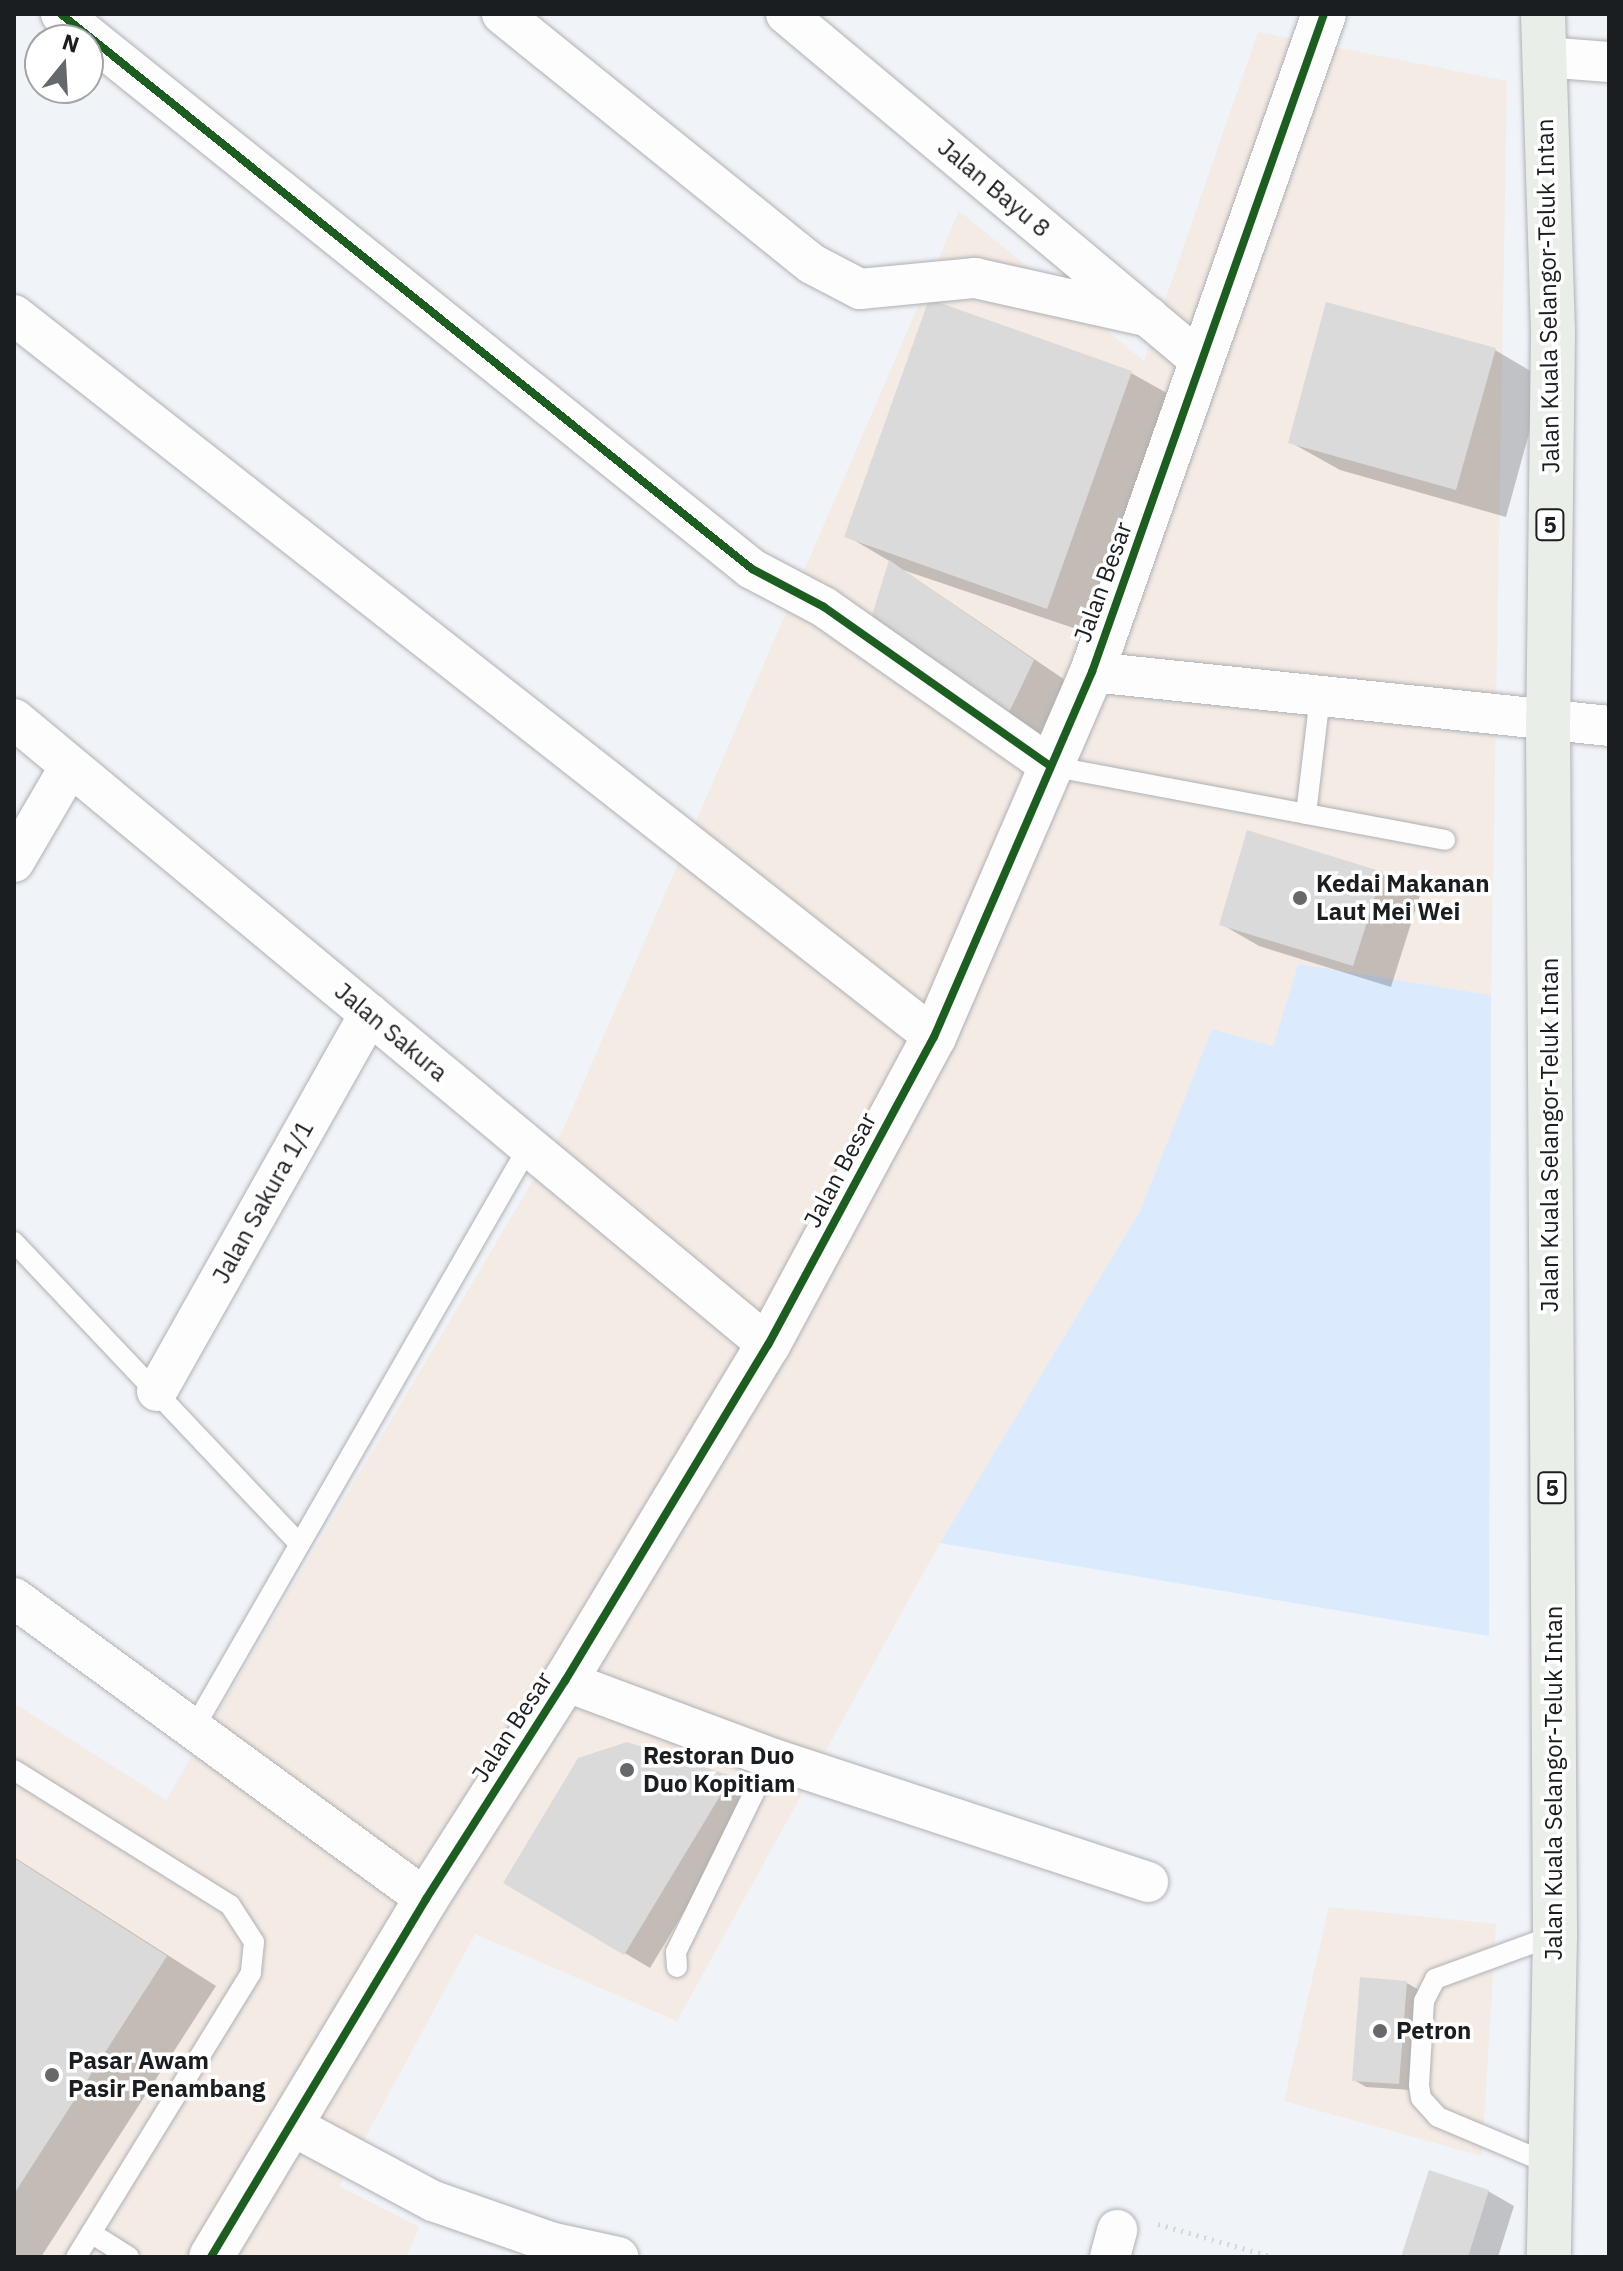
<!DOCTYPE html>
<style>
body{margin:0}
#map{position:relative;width:1623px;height:2271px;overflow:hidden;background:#f0f3f8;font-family:"IBM Plex Sans",sans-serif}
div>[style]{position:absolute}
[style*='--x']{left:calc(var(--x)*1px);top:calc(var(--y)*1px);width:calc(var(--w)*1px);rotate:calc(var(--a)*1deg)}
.commercial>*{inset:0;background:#f4ebe4}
.green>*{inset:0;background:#dbeafc}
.shadow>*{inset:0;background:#0003}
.building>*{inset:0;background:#dbdadb}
.path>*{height:5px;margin-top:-2.5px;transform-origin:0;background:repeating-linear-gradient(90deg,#d6d8d9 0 2px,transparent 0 8px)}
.roads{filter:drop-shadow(0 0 2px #afb1b4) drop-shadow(0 0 2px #afb1b4)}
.service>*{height:20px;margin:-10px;padding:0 10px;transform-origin:10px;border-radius:10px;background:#fdfdfe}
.minor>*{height:40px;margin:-20px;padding:0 20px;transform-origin:20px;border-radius:20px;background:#fdfdfe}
.tertiary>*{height:44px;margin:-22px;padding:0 22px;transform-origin:22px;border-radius:22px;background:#fdfdfe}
.trunk>*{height:44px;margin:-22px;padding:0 22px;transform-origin:22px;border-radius:22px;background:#eaeee9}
.cycleway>*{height:8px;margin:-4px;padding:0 4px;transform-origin:4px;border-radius:4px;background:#1b5e20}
.dots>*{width:22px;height:22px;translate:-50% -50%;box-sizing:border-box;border:4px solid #fff;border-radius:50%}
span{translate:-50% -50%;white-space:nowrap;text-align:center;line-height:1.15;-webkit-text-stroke:7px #fff;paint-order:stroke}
.shield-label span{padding:2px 6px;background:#fff;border:2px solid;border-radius:6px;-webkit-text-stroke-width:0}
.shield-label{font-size:22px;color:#1b1e20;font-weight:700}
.street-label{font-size:24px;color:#1b1e20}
.poi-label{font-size:24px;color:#1b1e20;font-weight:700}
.left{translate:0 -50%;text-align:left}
.frame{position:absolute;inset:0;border:16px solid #1b1e20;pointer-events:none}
.north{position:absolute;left:24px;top:24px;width:80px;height:80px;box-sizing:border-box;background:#fff;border:2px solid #a4a5a6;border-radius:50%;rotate:18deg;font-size:22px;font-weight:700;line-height:32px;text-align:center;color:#1b1e20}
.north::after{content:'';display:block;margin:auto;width:28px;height:36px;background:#66696c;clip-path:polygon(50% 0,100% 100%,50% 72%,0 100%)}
</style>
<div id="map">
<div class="commercial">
<div style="clip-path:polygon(1258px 32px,1507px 81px,1491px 995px,1298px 964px,1273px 1046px,1212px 1029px,1140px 1211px,940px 1543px,677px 2021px,475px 1934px,339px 2186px,419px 2227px,406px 2257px,14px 2257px,14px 1703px,166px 1800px,564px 1128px,959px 211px,1144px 361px)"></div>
<div style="clip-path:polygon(1329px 1907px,1496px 1924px,1482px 2156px,1284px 2101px)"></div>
</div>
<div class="green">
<div style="clip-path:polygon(1298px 964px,1491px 995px,1489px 1636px,940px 1543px,1140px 1211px,1212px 1029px,1273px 1046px)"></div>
</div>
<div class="shadow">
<div style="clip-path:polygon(1495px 350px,1544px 379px,1506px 517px,1340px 470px,1290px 442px)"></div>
<div style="clip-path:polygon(1131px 373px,1181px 401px,1097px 636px,903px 570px,1071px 684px,1043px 743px,1005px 721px,891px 562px,847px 536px)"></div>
<div style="clip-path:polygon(1382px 874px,1420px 895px,1391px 987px,1259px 946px,1221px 924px)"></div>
<div style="clip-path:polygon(731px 1778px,756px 1792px,650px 1968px,505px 1882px)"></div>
<div style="clip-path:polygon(14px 1857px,216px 1986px,41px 2257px,14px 2257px)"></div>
<div style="clip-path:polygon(1407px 1983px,1419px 1990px,1411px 2090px,1366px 2087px,1354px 2080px)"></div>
<div style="clip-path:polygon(1488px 2191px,1514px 2206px,1498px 2257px,1403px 2257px)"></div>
</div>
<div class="building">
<div style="clip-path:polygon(929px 299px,1132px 371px,1047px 609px,844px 537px)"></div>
<div style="clip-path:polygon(1326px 302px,1496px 348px,1456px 490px,1288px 443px)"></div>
<div style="clip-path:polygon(889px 560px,1034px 660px,1004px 723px,869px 625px)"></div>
<div style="clip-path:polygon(1247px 830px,1383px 872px,1353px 966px,1219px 925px)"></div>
<div style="clip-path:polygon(627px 1742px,732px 1776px,624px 1955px,503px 1883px,578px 1758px)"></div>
<div style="clip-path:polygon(14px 1858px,167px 1956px,14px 2194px)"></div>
<div style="clip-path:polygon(1360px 1977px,1407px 1981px,1399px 2084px,1352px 2081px)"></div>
<div style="clip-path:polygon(1429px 2170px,1489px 2190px,1468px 2257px,1401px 2257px)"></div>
</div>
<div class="path">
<div style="--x:1158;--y:2224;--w:120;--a:16"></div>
</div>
<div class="roads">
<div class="service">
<div style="--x:1050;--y:766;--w:402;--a:10.6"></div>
<div style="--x:1306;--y:814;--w:119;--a:-83.2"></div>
<div style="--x:14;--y:1242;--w:416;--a:46.6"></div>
<div style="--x:194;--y:1728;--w:672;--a:-60.08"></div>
<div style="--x:14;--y:1770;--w:255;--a:32"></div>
<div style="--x:230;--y:1905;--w:44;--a:57"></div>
<div style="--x:254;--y:1942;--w:31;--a:96"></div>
<div style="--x:251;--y:1973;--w:334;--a:121.6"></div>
<div style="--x:677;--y:1967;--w:15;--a:-94"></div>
<div style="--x:676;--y:1952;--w:216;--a:-63.9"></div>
<div style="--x:1550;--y:2164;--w:121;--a:-157.2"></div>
<div style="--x:1438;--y:2117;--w:25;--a:-132"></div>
<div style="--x:1421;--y:2098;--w:13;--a:-99"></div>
<div style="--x:1419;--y:2085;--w:84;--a:-86.6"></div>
<div style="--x:1424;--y:2001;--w:25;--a:-63"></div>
<div style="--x:1435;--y:1979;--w:128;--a:-20.1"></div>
<div style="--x:91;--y:2233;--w:45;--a:32.3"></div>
</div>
<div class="minor">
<div style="--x:61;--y:14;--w:886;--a:38.77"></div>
<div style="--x:752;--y:569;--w:81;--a:27.8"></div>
<div style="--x:824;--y:607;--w:276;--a:35.1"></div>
<div style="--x:502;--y:14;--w:398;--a:38.9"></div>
<div style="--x:812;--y:264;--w:54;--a:27.5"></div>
<div style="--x:860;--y:289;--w:116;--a:-5.5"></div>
<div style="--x:975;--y:278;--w:178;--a:12.6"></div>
<div style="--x:786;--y:14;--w:542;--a:39.91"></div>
<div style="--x:1544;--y:57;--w:65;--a:4.4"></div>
<div style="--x:14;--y:315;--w:1169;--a:38.12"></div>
<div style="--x:1092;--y:672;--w:520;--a:5.96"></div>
<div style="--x:14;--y:719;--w:980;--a:39.7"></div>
<div style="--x:14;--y:862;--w:111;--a:-59.7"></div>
<div style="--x:157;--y:1391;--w:433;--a:-60.6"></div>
<div style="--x:14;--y:1598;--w:510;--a:36.15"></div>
<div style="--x:565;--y:1681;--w:220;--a:20.5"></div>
<div style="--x:771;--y:1758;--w:397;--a:18.2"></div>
<div style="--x:293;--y:2126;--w:159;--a:28.2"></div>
<div style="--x:433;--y:2201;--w:124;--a:19.3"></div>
<div style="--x:550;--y:2242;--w:70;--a:12.4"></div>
<div style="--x:1110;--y:2257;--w:28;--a:-75"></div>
</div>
<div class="tertiary">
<div style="--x:211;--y:2257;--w:418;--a:-59"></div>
<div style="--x:426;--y:1899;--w:259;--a:-57.5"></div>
<div style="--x:565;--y:1681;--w:393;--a:-58.9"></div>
<div style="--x:768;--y:1345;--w:350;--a:-61.7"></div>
<div style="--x:934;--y:1037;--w:398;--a:-66.6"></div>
<div style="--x:1092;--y:672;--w:698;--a:-70.58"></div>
</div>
<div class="trunk">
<div style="--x:1543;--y:14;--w:318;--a:88.2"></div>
<div style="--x:1553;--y:332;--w:387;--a:90.7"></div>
<div style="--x:1548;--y:719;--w:1216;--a:89.67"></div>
<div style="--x:1555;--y:1935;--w:322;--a:91.1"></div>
</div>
</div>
<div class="cycleway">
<div style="--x:61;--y:14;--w:886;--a:38.77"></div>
<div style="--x:752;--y:569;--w:81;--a:27.8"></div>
<div style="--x:824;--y:607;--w:276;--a:35.1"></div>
<div style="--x:211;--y:2257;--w:418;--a:-59"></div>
<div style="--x:426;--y:1899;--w:259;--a:-57.5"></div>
<div style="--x:565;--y:1681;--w:393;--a:-58.9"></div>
<div style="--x:768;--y:1345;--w:350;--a:-61.7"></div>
<div style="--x:934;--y:1037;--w:398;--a:-66.6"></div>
<div style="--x:1092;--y:672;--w:698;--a:-70.58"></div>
</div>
<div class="dots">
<div style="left:1300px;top:898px;background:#66696c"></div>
<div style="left:627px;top:1770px;background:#66696c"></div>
<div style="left:1380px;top:2031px;background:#66696c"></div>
<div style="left:52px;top:2075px;background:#66696c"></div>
</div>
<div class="shield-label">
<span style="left:1550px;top:525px">5</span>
<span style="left:1552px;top:1488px">5</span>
</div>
<div class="street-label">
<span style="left:994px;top:188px;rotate:40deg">Jalan Bayu 8</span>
<span style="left:1548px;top:296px;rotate:-91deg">Jalan Kuala Selangor-Teluk Intan</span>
<span style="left:1103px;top:582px;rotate:-70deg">Jalan Besar</span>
<span style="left:391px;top:1032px;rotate:40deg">Jalan Sakura</span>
<span style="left:1550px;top:1135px;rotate:-90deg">Jalan Kuala Selangor-Teluk Intan</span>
<span style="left:840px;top:1170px;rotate:-62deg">Jalan Besar</span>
<span style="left:263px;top:1202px;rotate:-61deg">Jalan Sakura 1/1</span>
<span style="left:512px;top:1727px;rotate:-57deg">Jalan Besar</span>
<span style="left:1554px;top:1783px;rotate:-90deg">Jalan Kuala Selangor-Teluk Intan</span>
</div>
<div class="poi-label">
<span class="left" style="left:1316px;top:898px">Kedai Makanan<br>Laut Mei Wei</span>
<span class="left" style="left:643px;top:1770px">Restoran Duo<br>Duo Kopitiam</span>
<span class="left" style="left:1396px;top:2031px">Petron</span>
<span class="left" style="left:68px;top:2075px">Pasar Awam<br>Pasir Penambang</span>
</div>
<div class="frame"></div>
<div class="north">N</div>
</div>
